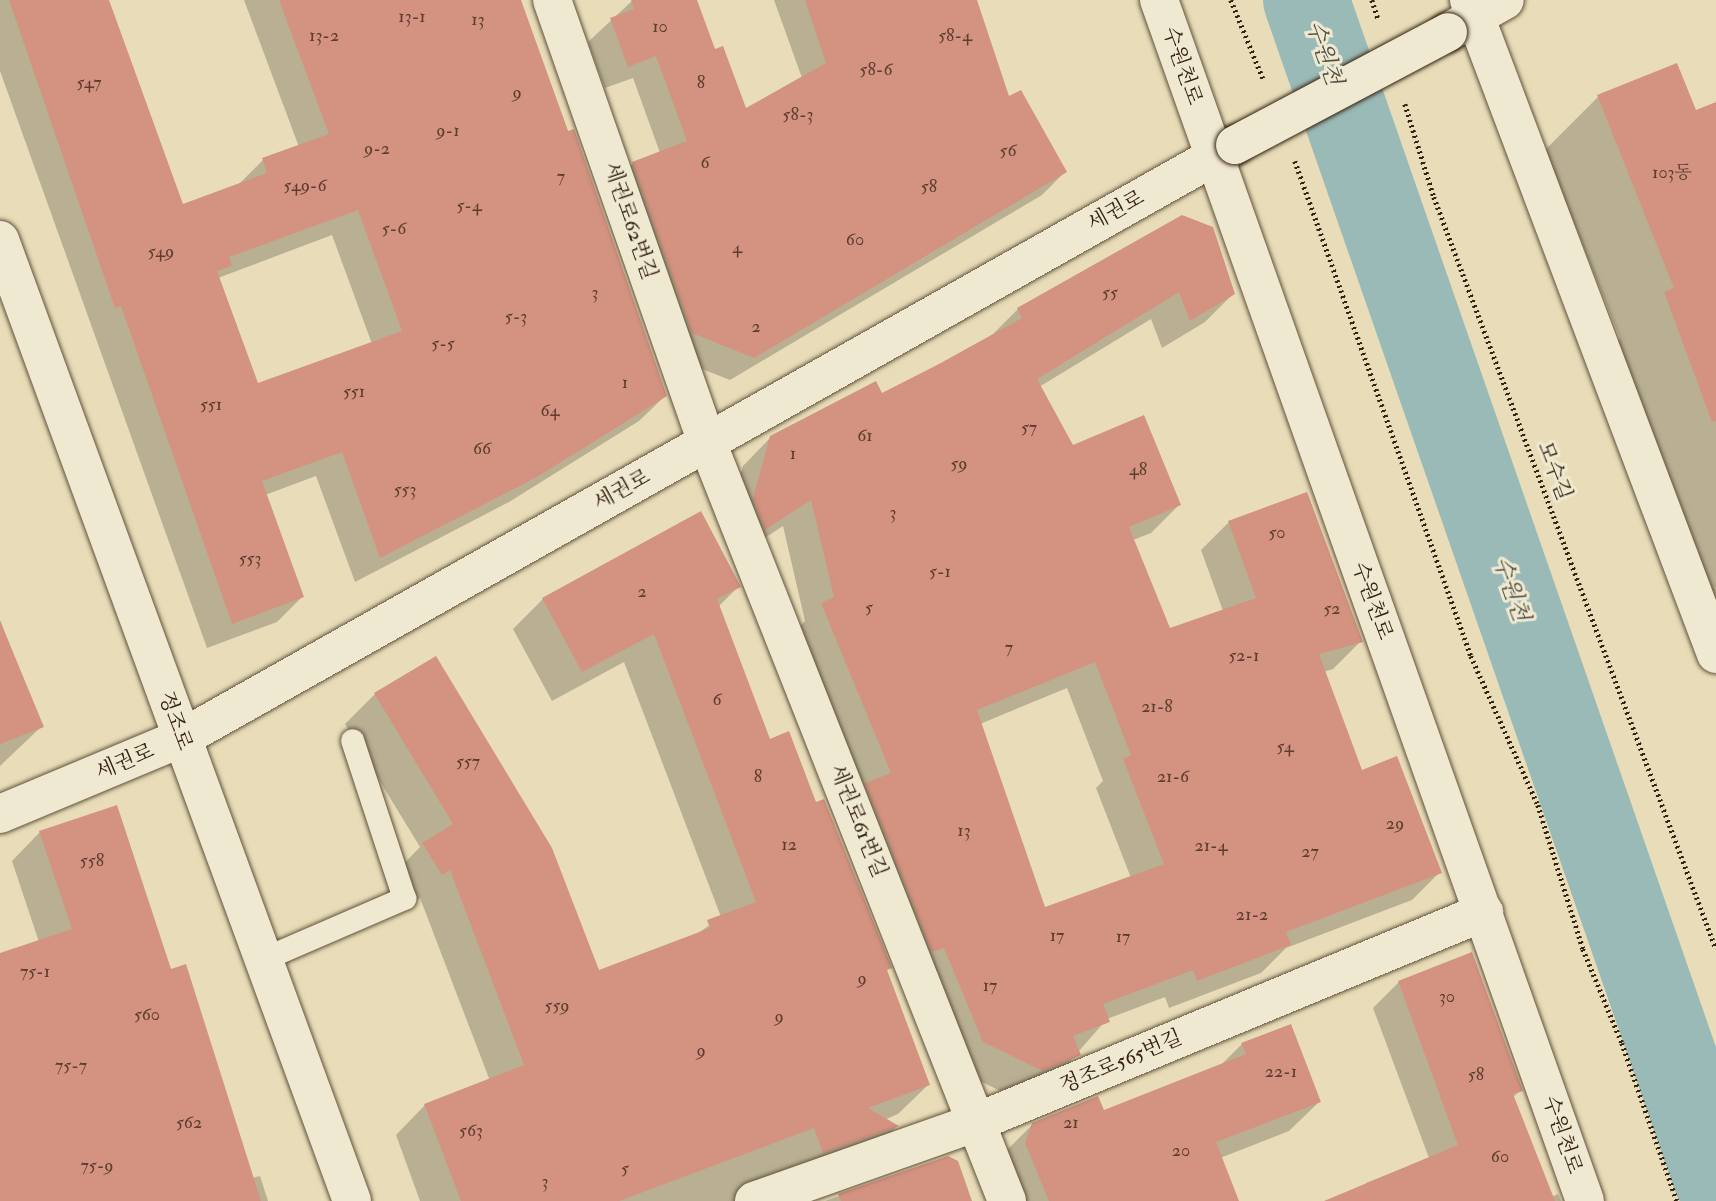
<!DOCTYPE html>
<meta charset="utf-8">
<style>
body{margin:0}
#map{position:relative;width:1716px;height:1201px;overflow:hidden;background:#e8ddb8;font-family:"IM FELL Double Pica","Noto Serif KR",serif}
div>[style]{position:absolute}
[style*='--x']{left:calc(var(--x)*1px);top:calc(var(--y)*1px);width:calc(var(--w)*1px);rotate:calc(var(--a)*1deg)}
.shadow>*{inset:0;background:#0003}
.river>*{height:86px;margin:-43px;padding:0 43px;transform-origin:43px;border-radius:43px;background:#9abab7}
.building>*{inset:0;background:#d49280}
.path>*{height:4.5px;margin-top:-2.25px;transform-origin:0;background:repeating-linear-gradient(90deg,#352212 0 2px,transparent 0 5.5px)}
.roads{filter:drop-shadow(0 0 2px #62513c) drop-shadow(0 0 2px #62513c)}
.lane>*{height:23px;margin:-11.5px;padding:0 11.5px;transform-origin:11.5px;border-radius:11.5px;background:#f0e9d1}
.street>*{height:38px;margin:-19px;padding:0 19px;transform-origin:19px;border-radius:19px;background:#f0e9d1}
.secondary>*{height:38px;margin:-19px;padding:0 19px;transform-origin:19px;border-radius:19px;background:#f0e9d1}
.bridges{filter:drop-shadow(0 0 2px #352212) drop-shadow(0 0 2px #352212)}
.secondary-bridge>*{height:38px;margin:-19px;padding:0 19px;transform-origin:19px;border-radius:19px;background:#f0e9d1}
span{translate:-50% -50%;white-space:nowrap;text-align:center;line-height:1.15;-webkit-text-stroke:6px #f0e9d1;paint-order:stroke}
.number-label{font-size:18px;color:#5d3e2e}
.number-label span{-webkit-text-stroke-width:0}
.street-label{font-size:21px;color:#352212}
.water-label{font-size:23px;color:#535044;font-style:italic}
</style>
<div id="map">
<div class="shadow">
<div style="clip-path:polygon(evenodd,0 0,107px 0,182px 206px,237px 186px,263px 160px,299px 147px,244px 0,520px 0,665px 396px,639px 421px,509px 502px,355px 582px,316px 476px,265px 495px,302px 597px,277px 622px,207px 648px,0 71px,0 0,332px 235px,372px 344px,257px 385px,218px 278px,332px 235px)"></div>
<div style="clip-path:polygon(633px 0,695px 0,714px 51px,745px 110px,802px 78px,774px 0,975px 0,1008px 99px,1065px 172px,1042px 195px,730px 380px,669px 356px,610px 186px,633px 163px,660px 153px,633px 78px,605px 88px,588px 42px)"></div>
<div style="clip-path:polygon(1598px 97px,1695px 112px,1716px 104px,1716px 639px,1611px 347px,1620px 338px,1545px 150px)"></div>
<div style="clip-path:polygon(evenodd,1182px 216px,1233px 294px,1205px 322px,1162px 348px,1151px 319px,1039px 387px,1072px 447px,1179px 505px,1151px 533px,1133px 540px,1169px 630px,1223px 611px,1201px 550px,1229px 522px,1361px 641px,1333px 669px,1323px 672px,1360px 772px,1440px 872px,1412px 900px,1286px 948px,1261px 973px,1169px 1008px,1165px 997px,1107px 1019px,1051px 1083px,1015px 1098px,955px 1069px,794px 632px,805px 621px,783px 526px,737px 556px,726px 527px,743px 466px,771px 437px,881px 395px,989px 338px,1018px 309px,1182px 216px,1067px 688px,1103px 781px,1096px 788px,1131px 878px,1044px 910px,980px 724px,1067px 688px)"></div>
<div style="clip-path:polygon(739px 586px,718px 607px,769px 741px,815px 804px,890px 968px,886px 971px,928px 1085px,898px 1114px,884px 1120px,896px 1127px,867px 1156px,746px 1201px,420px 1201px,396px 1135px,425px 1105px,490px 1081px,420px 898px,412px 904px,394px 874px,420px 847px,345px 724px,375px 694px,598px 972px,694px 936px,721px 917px,624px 662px,552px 701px,513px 629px,543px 599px)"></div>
<div style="clip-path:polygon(0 620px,42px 726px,0 766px)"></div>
<div style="clip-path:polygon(40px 832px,170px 971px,252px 1178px,260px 1176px,268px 1201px,0 1201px,0 955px,39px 942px,12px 861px)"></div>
<div style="clip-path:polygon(1399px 982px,1521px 1090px,1512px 1098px,1551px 1197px,1558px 1194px,1561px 1201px,1348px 1201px,1366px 1183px,1429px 1158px,1373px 1008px)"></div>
<div style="clip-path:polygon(1242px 1044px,1319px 1102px,1289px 1131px,1220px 1158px,1237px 1201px,1007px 1201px,1002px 1155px,1033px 1124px,1103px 1112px,1220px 1066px)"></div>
<div style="clip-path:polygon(948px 1157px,971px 1201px,825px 1201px)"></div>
</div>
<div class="river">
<div style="--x:1306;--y:0;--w:1247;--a:70.81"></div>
</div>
<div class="building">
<div style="clip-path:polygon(evenodd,9px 0,109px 0,183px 204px,267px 173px,262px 158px,329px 134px,279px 0,521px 0,568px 131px,574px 129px,667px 396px,537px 477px,380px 558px,342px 452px,262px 481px,304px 597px,232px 624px,121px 306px,115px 308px,9px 0,358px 210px,402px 331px,258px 383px,217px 271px,232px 266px,229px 257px,358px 210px)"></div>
<div style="clip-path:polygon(631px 0,697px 0,715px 49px,723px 46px,746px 108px,826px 63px,805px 0,977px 0,1009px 96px,1021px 90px,1067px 172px,754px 358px,692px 333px,632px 162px,687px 141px,656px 56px,628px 67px,610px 18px,634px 9px)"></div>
<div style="clip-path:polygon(1677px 63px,1696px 110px,1716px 102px,1716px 421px,1712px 422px,1664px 292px,1674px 288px,1597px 95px)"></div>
<div style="clip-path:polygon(evenodd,1182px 215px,1213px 227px,1235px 294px,1190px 321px,1179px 292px,1037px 379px,1073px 445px,1144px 415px,1181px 505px,1129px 527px,1170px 628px,1256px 598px,1228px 521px,1307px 492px,1363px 642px,1319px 654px,1362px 770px,1397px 756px,1442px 873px,1286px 932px,1291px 945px,1197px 981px,1193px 970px,1103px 1004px,1110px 1022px,1073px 1036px,1081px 1055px,1043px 1071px,983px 1042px,944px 948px,932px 952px,865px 783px,891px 773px,821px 603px,834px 597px,811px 500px,765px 530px,753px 498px,770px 436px,876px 381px,882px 393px,939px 364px,1022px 318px,1017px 308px,1182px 215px,1095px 662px,1131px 755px,1123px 759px,1164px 864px,1045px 907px,977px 710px,1095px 662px)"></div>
<div style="clip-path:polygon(701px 511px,741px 587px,717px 599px,770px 739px,789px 731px,816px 802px,824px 799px,892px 968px,887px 970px,930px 1085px,868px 1108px,899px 1126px,823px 1153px,814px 1128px,619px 1201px,461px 1201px,424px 1104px,524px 1065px,450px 870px,442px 875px,422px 843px,453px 824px,374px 693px,436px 656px,552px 848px,599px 970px,710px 928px,707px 920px,756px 902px,654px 634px,582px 672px,542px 598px)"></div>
<div style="clip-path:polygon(0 621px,44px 727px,0 744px)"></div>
<div style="clip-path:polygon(117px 805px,171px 969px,186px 964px,261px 1201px,0 1201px,0 953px,72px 929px,39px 831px)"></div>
<div style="clip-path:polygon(1472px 952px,1523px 1091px,1513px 1094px,1555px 1201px,1324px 1201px,1458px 1145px,1398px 981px)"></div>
<div style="clip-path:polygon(1291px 1024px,1321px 1102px,1216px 1142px,1239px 1201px,1049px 1201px,1025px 1143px,1032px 1123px,1098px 1096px,1104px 1110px,1246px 1054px,1241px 1043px)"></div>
<div style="clip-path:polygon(948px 1156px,958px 1161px,972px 1201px,841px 1201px,838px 1194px)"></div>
</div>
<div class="path">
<div style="--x:1231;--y:0;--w:87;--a:67.8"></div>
<div style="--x:1372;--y:0;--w:20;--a:72"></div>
<div style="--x:1405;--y:104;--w:97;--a:72.7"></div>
<div style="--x:1434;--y:197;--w:803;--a:69.44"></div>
<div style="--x:1295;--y:161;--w:525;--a:70.43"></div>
<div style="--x:1471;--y:656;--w:163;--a:65.8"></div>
<div style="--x:1538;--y:805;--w:151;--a:72.6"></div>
<div style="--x:1583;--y:949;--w:102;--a:67.5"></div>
<div style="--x:1622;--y:1043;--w:167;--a:70.8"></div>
</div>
<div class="roads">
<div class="lane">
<div style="--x:263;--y:959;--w:154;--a:-23.4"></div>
<div style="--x:404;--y:898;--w:166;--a:-108.2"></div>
</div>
<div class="street">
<div style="--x:552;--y:0;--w:468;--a:70.7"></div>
<div style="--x:707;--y:442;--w:816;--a:68.43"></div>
<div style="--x:1159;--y:0;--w:1274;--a:70.47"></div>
<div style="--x:1469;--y:0;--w:699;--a:69.31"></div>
<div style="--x:754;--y:1201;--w:237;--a:-19.5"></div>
<div style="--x:977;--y:1122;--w:549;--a:-22.5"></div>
</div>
<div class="secondary">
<div style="--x:1448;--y:32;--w:65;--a:-29.3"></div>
<div style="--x:0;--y:240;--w:1023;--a:69.88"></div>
<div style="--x:0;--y:814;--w:197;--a:-22.7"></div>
<div style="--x:182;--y:738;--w:1208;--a:-29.39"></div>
</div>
</div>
<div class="bridges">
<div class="secondary-bridge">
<div style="--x:1235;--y:145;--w:241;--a:-27.9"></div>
</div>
</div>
<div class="number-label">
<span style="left:412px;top:17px">13-1</span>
<span style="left:478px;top:20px">13</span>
<span style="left:660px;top:27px">10</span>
<span style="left:324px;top:36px">13-2</span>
<span style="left:955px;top:36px">58-4</span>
<span style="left:876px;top:70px">58-6</span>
<span style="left:89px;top:83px">547</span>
<span style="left:701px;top:83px">8</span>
<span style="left:517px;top:93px">9</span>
<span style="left:798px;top:115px">58-3</span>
<span style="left:448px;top:131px">9-1</span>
<span style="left:377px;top:149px">9-2</span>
<span style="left:1008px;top:151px">56</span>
<span style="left:705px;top:163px">6</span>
<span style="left:1672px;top:173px">103동</span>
<span style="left:561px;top:177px">7</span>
<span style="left:305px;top:186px">549-6</span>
<span style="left:929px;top:187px">58</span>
<span style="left:469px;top:206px">5-4</span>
<span style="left:394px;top:229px">5-6</span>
<span style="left:855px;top:240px">60</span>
<span style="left:737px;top:248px">4</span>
<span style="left:161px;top:252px">549</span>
<span style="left:595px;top:293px">3</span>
<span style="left:1110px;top:293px">55</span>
<span style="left:516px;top:317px">5-3</span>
<span style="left:756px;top:327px">2</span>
<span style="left:443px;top:344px">5-5</span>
<span style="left:625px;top:383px">1</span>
<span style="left:354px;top:392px">551</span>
<span style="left:211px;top:405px">551</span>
<span style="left:550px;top:411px">64</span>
<span style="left:1029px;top:428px">57</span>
<span style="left:865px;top:436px">61</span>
<span style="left:482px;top:449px">66</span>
<span style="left:793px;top:454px">1</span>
<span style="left:959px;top:464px">59</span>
<span style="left:1138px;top:470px">48</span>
<span style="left:405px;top:490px">553</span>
<span style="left:893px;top:513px">3</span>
<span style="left:1277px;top:533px">50</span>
<span style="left:250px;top:559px">553</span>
<span style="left:940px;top:572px">5-1</span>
<span style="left:642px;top:592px">2</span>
<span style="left:869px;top:608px">5</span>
<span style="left:1332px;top:609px">52</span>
<span style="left:1009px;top:648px">7</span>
<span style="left:1244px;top:656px">52-1</span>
<span style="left:717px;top:700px">6</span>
<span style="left:1157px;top:707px">21-8</span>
<span style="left:1285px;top:747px">54</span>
<span style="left:468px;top:762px">557</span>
<span style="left:758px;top:777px">8</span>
<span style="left:1173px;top:777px">21-6</span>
<span style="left:1395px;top:824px">29</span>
<span style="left:964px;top:831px">13</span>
<span style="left:789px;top:845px">12</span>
<span style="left:1211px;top:846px">21-4</span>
<span style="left:1310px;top:852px">27</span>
<span style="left:92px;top:861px">558</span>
<span style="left:1252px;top:915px">21-2</span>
<span style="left:1057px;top:936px">17</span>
<span style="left:1123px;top:937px">17</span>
<span style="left:35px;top:972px">75-1</span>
<span style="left:862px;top:979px">9</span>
<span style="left:990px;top:986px">17</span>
<span style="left:1447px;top:997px">30</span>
<span style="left:557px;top:1006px">559</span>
<span style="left:147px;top:1015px">560</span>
<span style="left:779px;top:1017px">9</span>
<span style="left:701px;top:1051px">9</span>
<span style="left:71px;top:1066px">75-7</span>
<span style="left:1281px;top:1072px">22-1</span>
<span style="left:1476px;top:1075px">58</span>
<span style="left:189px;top:1123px">562</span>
<span style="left:1071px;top:1123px">21</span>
<span style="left:471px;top:1131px">563</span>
<span style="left:1181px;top:1151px">20</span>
<span style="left:1500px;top:1157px">60</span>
<span style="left:97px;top:1166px">75-9</span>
<span style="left:625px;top:1169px">5</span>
<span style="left:545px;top:1182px">3</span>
</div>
<div class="street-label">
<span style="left:1182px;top:66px;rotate:71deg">수원천로</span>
<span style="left:1116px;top:211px;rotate:-29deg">세권로</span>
<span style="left:630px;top:221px;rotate:71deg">세권로62번길</span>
<span style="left:1554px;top:471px;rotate:69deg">모수길</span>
<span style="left:622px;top:490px;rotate:-29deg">세권로</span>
<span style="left:1372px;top:601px;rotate:70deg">수원천로</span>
<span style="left:175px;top:721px;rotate:70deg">정조로</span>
<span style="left:125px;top:762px;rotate:-23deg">세권로</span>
<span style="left:858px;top:821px;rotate:68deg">세권로61번길</span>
<span style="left:1121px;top:1062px;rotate:-23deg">정조로565번길</span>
<span style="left:1562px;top:1135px;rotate:71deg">수원천로</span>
</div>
<div class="water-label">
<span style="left:1324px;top:53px;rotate:71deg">수원천</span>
<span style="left:1511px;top:589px;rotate:71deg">수원천</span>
</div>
</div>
